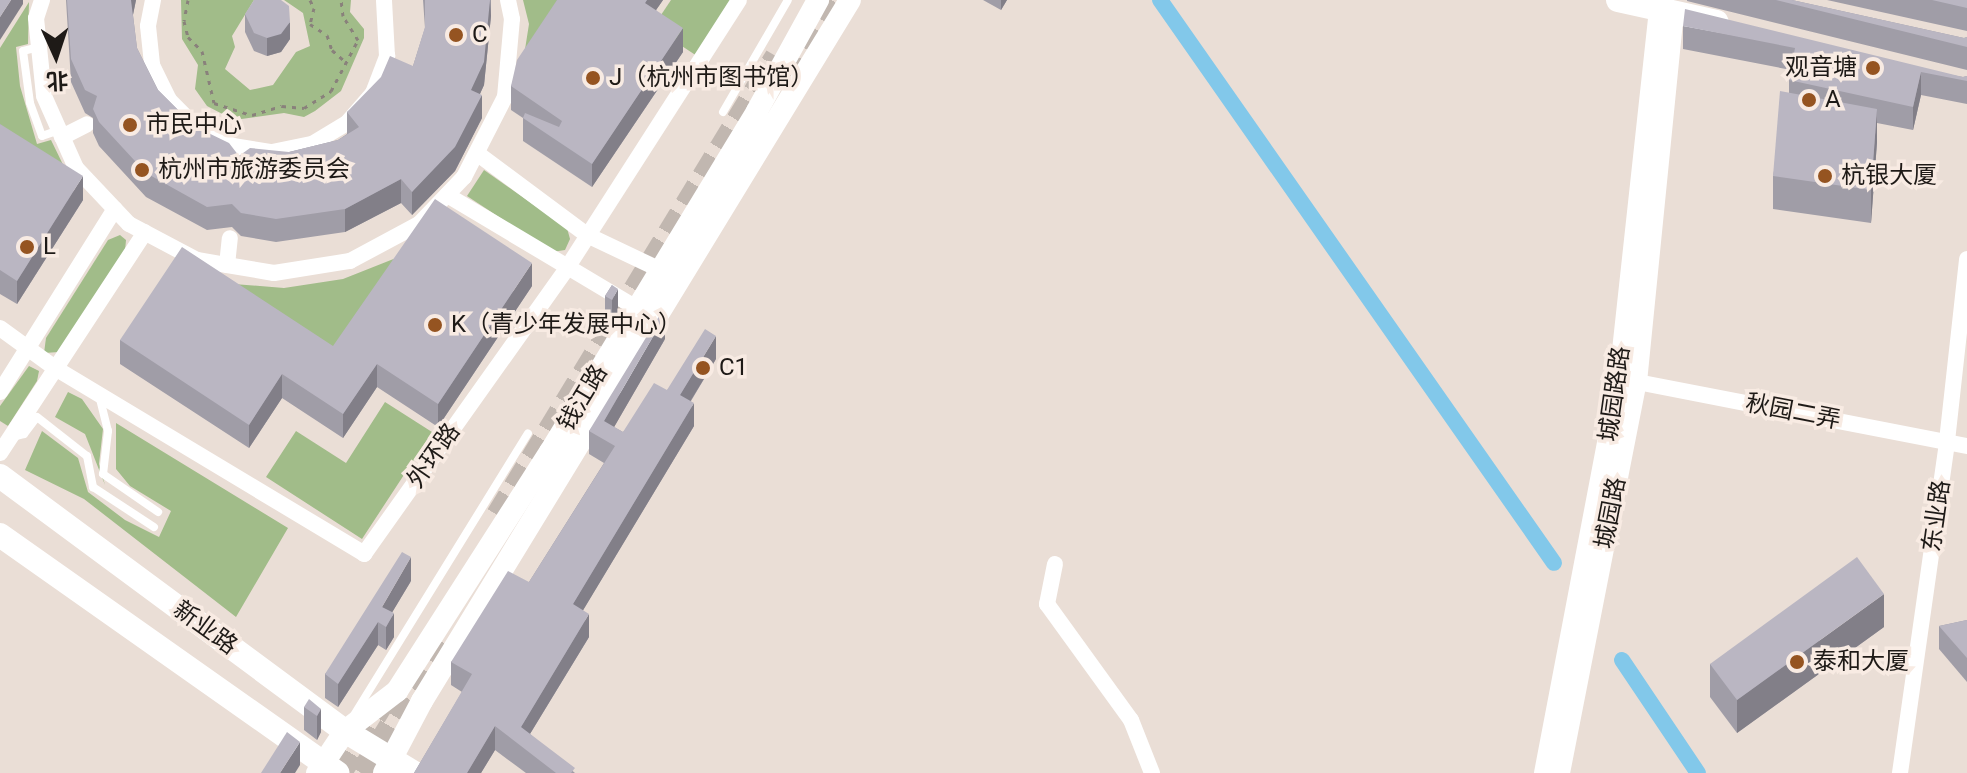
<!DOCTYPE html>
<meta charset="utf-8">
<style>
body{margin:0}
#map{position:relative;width:1967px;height:773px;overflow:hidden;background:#eaded6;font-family:Roboto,"Noto Sans SC",sans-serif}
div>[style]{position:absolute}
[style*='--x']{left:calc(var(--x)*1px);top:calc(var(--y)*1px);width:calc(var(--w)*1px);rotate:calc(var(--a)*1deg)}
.green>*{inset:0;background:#a1bc89}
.canal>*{height:16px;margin:-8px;padding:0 8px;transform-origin:8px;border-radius:8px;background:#82c8ea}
.secondary-tunnel>*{height:22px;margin-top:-11px;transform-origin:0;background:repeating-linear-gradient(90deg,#c1b7b0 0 22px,transparent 0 33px)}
.path>*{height:3px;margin-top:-1.5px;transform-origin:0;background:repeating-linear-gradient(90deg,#89817b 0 4px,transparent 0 10px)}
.service>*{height:8px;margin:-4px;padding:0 4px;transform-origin:4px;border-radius:4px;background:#fff}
.minor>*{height:16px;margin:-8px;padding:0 8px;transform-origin:8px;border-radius:8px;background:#fff}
.tertiary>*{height:20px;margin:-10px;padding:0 10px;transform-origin:10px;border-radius:10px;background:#fff}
.secondary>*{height:22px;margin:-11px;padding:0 11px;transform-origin:11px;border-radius:11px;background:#fff}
.primary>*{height:24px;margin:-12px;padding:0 12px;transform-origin:12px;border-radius:12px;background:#fff}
.wall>*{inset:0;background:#a09da7}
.shaded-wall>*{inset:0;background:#827f88}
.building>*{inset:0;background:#bab6c2}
.dots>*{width:22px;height:22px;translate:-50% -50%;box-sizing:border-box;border:4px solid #f8ebe3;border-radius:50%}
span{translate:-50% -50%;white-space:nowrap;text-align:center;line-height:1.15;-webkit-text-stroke:7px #f8ebe3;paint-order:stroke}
.poi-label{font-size:24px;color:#1e1a17}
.left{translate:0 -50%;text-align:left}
.right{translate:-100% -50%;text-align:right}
.street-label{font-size:24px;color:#1e1a17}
.north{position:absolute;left:16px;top:16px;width:80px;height:80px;-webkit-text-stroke:6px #f8ebe3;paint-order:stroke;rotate:177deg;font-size:22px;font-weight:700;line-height:32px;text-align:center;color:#1e1a17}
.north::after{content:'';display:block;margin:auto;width:28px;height:36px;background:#1e1a17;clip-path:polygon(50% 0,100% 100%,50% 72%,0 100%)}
</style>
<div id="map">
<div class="green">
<div style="clip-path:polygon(181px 0,254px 0,232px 36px,235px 47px,225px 69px,250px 90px,273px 85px,296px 52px,310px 46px,303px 13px,284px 0,351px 0,350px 12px,364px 29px,364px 38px,341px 91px,315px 111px,304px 117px,284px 113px,234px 120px,207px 106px,195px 89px,198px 65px,182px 39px)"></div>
<div style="clip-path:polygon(523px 0,564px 0,523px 62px,529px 24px)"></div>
<div style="clip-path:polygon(671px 0,739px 0,700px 58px,653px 27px)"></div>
<div style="clip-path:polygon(29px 2px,28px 44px,16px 47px,20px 86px,37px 144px,51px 140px,71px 181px,0 144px,0 48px)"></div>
<div style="clip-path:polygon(484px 170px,567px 228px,570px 239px,565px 250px,552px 252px,467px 196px)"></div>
<div style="clip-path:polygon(120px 235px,126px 240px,125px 251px,59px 352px,44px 353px,46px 338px,108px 240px)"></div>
<div style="clip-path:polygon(396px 258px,334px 351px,221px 283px,284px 288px,343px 279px)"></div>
<div style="clip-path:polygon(29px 366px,39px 371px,37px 381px,8px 426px,0 421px,0 406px)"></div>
<div style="clip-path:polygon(68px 392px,82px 399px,103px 429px,99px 464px,105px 485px,85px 434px,55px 417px)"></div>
<div style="clip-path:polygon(385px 402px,432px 432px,362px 539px,266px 477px,296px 431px,346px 463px)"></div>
<div style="clip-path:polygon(116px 423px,288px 528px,236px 617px,84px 499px,25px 470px,42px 431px,78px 458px,88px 492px,125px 520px,159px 537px,171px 511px,130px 486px,116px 469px)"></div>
</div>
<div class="canal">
<div style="--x:1160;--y:0;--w:687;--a:55.01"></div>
<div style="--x:1622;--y:660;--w:136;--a:56.1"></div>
</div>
<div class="secondary-tunnel">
<div style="--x:787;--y:76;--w:89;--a:-58.3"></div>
<div style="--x:497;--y:515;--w:537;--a:-58.71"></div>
<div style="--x:341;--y:773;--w:83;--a:-58.8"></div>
<div style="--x:361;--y:773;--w:163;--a:-58.6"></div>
</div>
<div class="path">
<div style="--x:188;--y:0;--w:21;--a:101"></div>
<div style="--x:184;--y:21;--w:16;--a:76"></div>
<div style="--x:188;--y:37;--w:20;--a:45"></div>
<div style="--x:202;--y:51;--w:53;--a:77"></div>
<div style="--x:214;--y:103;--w:40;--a:18"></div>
<div style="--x:252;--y:115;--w:31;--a:-17"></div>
<div style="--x:282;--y:106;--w:22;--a:5"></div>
<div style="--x:304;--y:108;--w:32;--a:-32"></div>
<div style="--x:331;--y:91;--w:58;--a:-62.1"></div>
<div style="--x:358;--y:40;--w:28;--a:-122"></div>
<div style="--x:343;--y:16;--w:16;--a:-97"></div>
<div style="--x:310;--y:0;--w:9;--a:63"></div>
<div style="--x:314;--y:8;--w:16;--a:104"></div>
<div style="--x:310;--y:24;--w:20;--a:33"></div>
<div style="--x:327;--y:35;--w:16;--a:72"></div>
<div style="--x:332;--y:50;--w:18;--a:41"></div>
</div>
<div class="service">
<div style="--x:39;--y:47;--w:16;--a:166"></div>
<div style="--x:23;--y:51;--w:52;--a:82.3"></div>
<div style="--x:30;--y:103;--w:35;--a:70"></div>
<div style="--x:42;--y:136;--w:18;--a:-19"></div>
<div style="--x:723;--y:112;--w:129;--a:-59.9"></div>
<div style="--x:99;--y:395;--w:37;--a:76"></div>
<div style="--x:108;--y:431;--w:43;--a:96.6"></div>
<div style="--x:103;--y:474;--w:67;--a:34.6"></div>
<div style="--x:12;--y:437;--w:12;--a:-14"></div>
<div style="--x:24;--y:434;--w:21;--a:-53"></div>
<div style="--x:37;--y:417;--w:63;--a:38"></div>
<div style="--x:87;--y:456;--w:32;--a:79"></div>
<div style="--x:93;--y:487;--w:73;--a:33.3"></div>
<div style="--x:354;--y:715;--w:331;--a:-58.3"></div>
</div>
<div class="minor">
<div style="--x:42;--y:0;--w:19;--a:108"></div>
<div style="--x:36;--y:18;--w:78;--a:84.1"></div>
<div style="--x:44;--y:96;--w:79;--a:66"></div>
<div style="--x:76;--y:168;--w:77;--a:46.6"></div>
<div style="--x:129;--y:224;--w:77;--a:27.9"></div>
<div style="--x:197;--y:260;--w:78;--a:9.6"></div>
<div style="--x:274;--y:273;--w:77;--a:-9"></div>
<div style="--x:350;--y:261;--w:78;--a:-28.2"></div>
<div style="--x:419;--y:224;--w:65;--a:-46.2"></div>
<div style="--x:464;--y:177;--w:90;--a:-62.9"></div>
<div style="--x:505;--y:97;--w:78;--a:-84.9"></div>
<div style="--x:512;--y:19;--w:19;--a:-102"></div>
<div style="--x:153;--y:0;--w:26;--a:101"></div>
<div style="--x:148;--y:26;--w:39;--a:84"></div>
<div style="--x:152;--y:65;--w:39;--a:64"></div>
<div style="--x:169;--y:100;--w:40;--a:45"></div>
<div style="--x:197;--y:128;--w:40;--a:26.6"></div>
<div style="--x:233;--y:146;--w:39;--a:9"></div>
<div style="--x:272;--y:152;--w:41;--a:-11.3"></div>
<div style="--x:312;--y:144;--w:41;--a:-31"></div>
<div style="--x:347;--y:123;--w:40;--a:-49"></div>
<div style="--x:373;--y:93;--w:40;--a:-69"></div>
<div style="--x:387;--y:56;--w:56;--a:-93.1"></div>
<div style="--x:62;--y:137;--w:28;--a:-27"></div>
<div style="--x:478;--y:154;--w:136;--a:36.6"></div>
<div style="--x:587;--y:235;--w:91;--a:25.4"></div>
<div style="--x:447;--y:195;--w:230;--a:30.8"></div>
<div style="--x:227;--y:265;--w:27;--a:-84"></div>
<div style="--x:0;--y:328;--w:68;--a:36"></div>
<div style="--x:55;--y:368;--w:361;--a:31"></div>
<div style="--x:364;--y:554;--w:351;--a:-54.6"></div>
<div style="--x:567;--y:268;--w:318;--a:-57.3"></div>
<div style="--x:1627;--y:380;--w:346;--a:11"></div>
<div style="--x:0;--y:392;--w:216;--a:-57.9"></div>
<div style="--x:0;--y:453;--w:264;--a:-56.7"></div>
<div style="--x:1055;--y:564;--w:41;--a:101.3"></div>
<div style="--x:1047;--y:604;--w:143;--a:54.1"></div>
<div style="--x:1131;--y:720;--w:57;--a:68.4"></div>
<div style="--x:1900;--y:773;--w:335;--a:-81.9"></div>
<div style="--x:1947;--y:441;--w:183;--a:-83.7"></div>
</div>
<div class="tertiary">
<div style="--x:1544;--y:773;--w:402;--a:-79.2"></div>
<div style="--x:1619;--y:378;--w:370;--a:-83.8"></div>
<div style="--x:1560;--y:773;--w:399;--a:-78.9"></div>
<div style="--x:1637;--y:382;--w:371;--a:-84.3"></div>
</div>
<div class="secondary">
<div style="--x:317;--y:773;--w:50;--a:-56.3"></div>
<div style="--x:345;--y:731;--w:66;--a:-37.6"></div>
<div style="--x:397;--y:691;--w:284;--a:-57.4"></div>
<div style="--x:550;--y:452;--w:399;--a:-58.7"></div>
<div style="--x:757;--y:111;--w:127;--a:-61.2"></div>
<div style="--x:384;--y:773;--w:81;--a:-62.2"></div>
<div style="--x:422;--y:701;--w:821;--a:-58.59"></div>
</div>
<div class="primary">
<div style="--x:1618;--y:0;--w:101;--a:12.5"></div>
<div style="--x:0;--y:476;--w:429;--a:36.5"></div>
<div style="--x:345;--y:731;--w:81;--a:31.3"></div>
<div style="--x:0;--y:535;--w:413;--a:35.2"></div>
</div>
<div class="wall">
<div style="clip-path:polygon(66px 0,136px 0,133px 15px,137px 48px,158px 90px,194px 126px,239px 156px,289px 152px,338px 140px,347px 134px,347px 112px,413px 66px,425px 28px,423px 0,491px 0,491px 16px,484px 85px,480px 94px,482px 118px,455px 171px,412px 215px,401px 203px,345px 232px,276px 242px,241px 236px,232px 227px,207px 230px,146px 197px,99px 146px,93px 133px,93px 118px,85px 113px,71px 82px)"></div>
<div style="clip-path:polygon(557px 0,663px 0,656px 10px,683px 52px,592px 187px,523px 141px,523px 118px,511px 110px,511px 86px)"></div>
<div style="clip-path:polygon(983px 0,1007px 0,1001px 10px)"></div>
<div style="clip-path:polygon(1687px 0,1792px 0,1964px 38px,1967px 37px,1967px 70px,1687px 1px)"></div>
<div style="clip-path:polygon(1827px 0,1967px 0,1967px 31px)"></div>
<div style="clip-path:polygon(245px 14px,290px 39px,281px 52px,267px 56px,254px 51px,245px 32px)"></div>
<div style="clip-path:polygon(1683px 26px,1963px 77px,1967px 76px,1967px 104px,1921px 95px,1913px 130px,1877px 123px,1877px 142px,1871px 223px,1773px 209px,1773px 176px,1789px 93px,1789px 80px,1791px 70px,1683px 49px)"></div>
<div style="clip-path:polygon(0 124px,83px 200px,17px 304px,0 294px)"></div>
<div style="clip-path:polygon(612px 285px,618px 312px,612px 323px,605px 320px,605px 296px)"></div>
<div style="clip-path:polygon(532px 286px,438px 427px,377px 387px,343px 438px,282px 398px,249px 448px,120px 364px,120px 340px,333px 346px)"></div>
<div style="clip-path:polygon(665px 339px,614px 427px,623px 432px,667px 390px,716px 359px,691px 401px,694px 426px,583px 610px,589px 637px,530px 734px,575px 773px,526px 773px,495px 750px,481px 773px,414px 773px,462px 692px,451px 685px,451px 662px,529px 582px,604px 463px,589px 454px,589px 431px)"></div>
<div style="clip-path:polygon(411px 581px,392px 612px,394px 637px,386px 650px,378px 645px,338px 707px,325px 698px,325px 674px)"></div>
<div style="clip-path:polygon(1967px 620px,1967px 682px,1939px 649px,1939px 626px)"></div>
<div style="clip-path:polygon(1884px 627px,1737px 733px,1710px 697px,1710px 664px)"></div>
<div style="clip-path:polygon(304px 707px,321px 709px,321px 732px,317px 740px,304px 730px)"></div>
</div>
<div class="shaded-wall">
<div style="clip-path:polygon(11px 0,23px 0,23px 4px,0 40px,0 17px)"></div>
<div style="clip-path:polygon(131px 0,136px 0,131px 24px)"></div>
<div style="clip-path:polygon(490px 0,491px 16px,484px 85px,471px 113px,471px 90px)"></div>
<div style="clip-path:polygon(647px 0,663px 0,645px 26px,645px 3px)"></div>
<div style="clip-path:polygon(1001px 0,1007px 0,1001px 10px)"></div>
<div style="clip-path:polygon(290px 22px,290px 39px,281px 52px,267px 56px,267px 38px)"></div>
<div style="clip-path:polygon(683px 28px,683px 52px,592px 187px,592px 164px)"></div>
<div style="clip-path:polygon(1921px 72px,1921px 95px,1913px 130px,1913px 107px)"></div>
<div style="clip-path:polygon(482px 95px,482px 118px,455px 171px,412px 215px,412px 192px)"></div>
<div style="clip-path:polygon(1877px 109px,1877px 142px,1871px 223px,1871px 190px)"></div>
<div style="clip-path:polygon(83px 176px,83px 200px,17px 304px,17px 281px)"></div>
<div style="clip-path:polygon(401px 179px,401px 203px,345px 232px,345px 209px)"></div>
<div style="clip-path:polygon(532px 263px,532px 286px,438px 427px,438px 404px)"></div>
<div style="clip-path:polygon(618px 289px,618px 312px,612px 323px,612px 300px)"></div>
<div style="clip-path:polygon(665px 316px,665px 339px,606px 441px,604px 421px)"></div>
<div style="clip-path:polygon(716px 336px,716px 359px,680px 418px,680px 395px)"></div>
<div style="clip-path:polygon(377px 364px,377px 387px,343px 438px,343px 414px)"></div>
<div style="clip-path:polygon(282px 374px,282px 398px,249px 448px,249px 425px)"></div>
<div style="clip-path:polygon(694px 403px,694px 426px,573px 627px,573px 604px)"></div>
<div style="clip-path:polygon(411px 557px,411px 581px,384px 626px,382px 607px)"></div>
<div style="clip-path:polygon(1884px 594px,1884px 627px,1737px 733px,1737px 700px)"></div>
<div style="clip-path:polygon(394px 613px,394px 637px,386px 650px,386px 627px)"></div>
<div style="clip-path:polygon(589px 614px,589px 637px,522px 747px,521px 727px)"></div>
<div style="clip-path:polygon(378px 622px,378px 645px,338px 707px,338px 684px)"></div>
<div style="clip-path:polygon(321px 709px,321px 732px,317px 740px,317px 716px)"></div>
<div style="clip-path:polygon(495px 726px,495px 750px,481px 773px,467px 773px)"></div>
<div style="clip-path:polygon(300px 742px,300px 765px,295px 773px,280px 773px)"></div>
</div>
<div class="building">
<div style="clip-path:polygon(0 0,11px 0,0 17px)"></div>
<div style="clip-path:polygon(67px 0,131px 0,137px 48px,158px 90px,194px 126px,229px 143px,239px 156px,250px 148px,289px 152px,338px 140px,359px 127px,347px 112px,381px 77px,390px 56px,413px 66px,425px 27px,425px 0,490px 0,484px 62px,471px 90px,482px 95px,455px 147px,412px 192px,401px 179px,345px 209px,276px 219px,241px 213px,232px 204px,207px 207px,146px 173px,99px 122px,93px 109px,97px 96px,85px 90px,71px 59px)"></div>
<div style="clip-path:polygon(254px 0,281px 0,289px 6px,290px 22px,281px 34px,267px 38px,254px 33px,245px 14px)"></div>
<div style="clip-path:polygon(557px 0,647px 0,645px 3px,683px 28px,592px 164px,523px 118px,525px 113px,559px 127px,562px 121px,511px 86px,517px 60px)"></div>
<div style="clip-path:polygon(1776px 0,1792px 0,1964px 38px,1967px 37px,1967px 47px)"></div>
<div style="clip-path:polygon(1932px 0,1967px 0,1967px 8px)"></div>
<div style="clip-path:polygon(1685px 9px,1963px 77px,1967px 76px,1967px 81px,1921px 72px,1913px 107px,1789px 80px,1795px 48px,1683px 26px)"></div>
<div style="clip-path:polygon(1780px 91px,1877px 109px,1871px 190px,1773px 176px)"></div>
<div style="clip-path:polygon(0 124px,83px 176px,17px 281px,0 270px)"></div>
<div style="clip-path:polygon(435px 199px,532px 263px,438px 404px,377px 364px,343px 414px,282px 374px,249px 425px,120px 340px,182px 247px,333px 346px)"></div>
<div style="clip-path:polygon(612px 285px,618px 289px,612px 300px,605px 296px)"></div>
<div style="clip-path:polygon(661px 313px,665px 316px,604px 421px,623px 432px,654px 383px,667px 390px,705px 329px,716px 336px,680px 395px,694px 403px,573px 604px,589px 614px,521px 727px,575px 768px,571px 773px,556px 773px,495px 726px,467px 773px,414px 773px,472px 674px,451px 662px,508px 571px,529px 582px,615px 446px,589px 431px)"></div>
<div style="clip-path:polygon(402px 552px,411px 557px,382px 607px,394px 613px,386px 627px,378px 622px,338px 684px,325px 674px)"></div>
<div style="clip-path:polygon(1857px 557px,1884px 594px,1737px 700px,1710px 664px)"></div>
<div style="clip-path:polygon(1967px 620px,1967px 658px,1939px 626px)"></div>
<div style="clip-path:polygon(309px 699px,321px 709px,317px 716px,304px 707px)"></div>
<div style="clip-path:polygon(287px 732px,300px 742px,280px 773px,261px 773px)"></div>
</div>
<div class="dots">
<div style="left:456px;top:35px;background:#955421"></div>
<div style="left:1873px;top:68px;background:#955421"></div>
<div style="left:593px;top:78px;background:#955421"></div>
<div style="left:1809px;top:100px;background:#955421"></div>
<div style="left:130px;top:125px;background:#955421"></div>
<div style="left:142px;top:170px;background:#955421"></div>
<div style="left:1825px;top:176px;background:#955421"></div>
<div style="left:27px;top:247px;background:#955421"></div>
<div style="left:435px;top:325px;background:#955421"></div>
<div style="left:703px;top:368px;background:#955421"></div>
<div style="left:1797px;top:662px;background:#955421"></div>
</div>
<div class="poi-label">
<span class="left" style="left:472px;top:35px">C</span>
<span class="right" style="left:1857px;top:68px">观音塘</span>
<span class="left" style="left:609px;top:78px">J（杭州市图书馆）</span>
<span class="left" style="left:1825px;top:100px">A</span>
<span class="left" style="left:146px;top:125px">市民中心</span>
<span class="left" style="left:158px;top:170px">杭州市旅游委员会</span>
<span class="left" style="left:1841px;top:176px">杭银大厦</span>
<span class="left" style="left:43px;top:247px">L</span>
<span class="left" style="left:451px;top:325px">K（青少年发展中心）</span>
<span class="left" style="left:719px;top:368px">C1</span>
<span class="left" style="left:1813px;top:662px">泰和大厦</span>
</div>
<div class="street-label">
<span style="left:1615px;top:394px;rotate:-82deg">城园路路</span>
<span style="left:583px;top:398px;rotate:-59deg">钱江路</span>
<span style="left:1793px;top:412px;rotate:11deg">秋园二弄</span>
<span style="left:434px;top:456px;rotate:-55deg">外环路</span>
<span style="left:1611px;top:513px;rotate:-79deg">城园路</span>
<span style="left:1937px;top:516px;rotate:-82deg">东业路</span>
<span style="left:205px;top:628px;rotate:36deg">新业路</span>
</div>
<div class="north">北</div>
</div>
